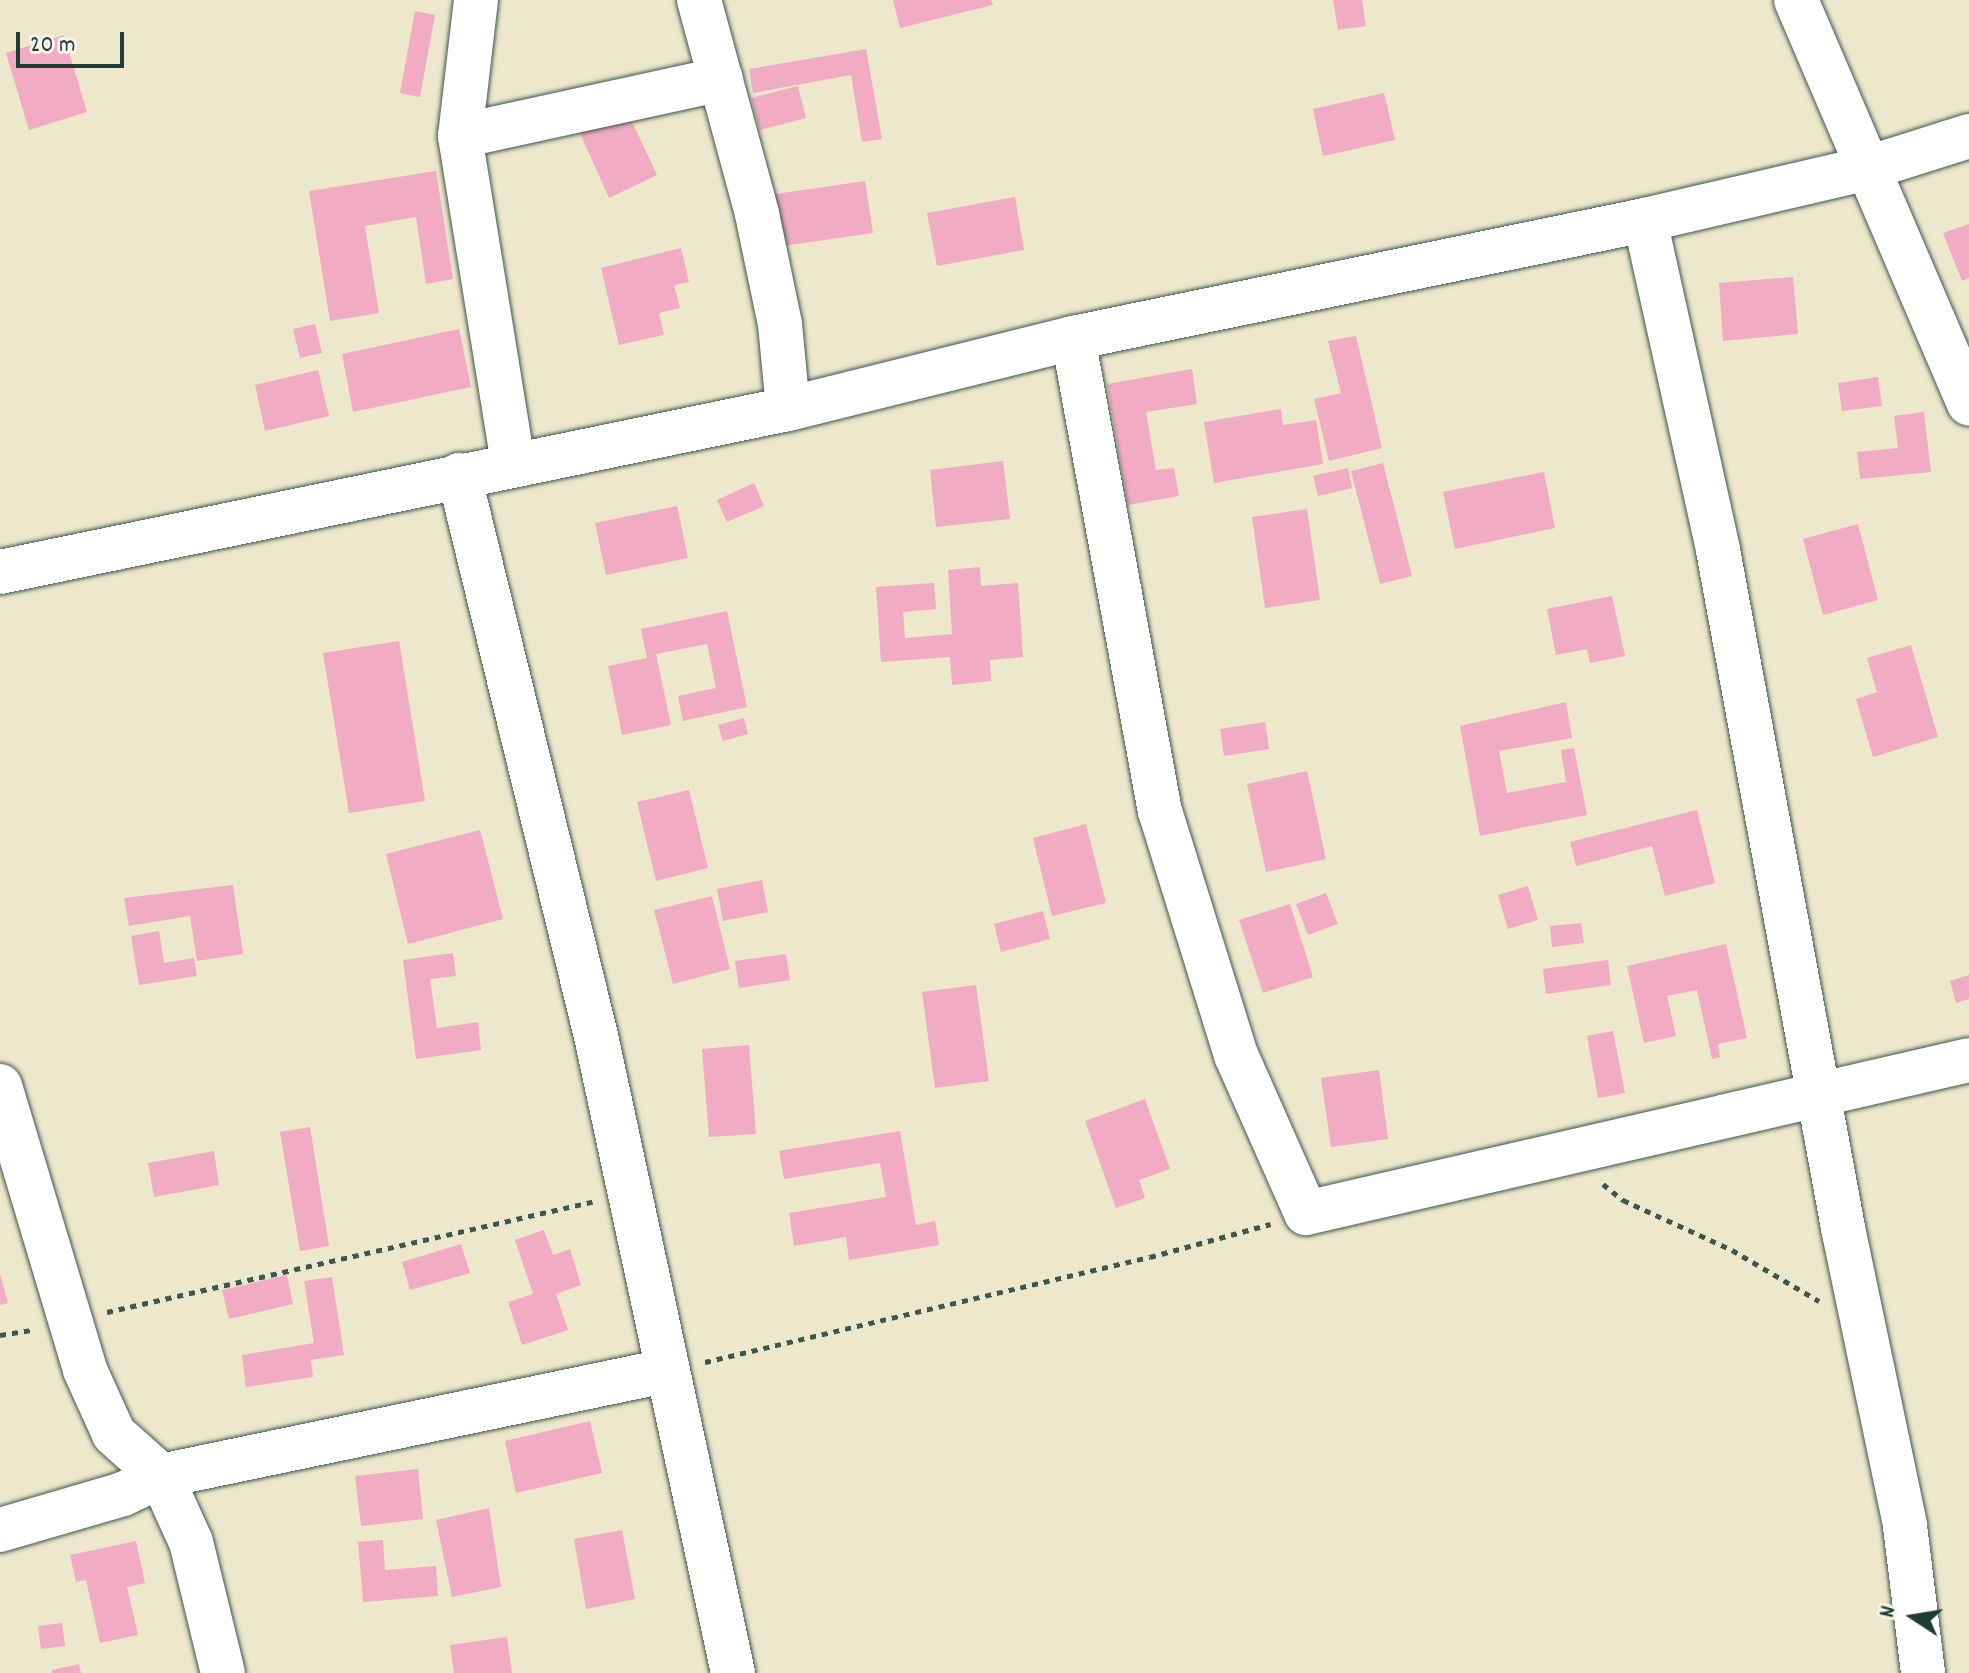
<!DOCTYPE html>
<style>
body{margin:0}
#map{position:relative;width:1969px;height:1673px;overflow:hidden;background:#ede7cc;font-family:Dekko,sans-serif}
div>[style]{position:absolute}
[style*='--x']{left:calc(var(--x)*1px);top:calc(var(--y)*1px);width:calc(var(--w)*1px);rotate:calc(var(--a)*1deg)}
.building>*{inset:0;background:#f1abc2}
.path>*{height:5px;margin-top:-2.5px;transform-origin:0;background:repeating-linear-gradient(90deg,#3e564b 0 6px,transparent 0 12px)}
.roads{filter:drop-shadow(0 0 2px #3e564b) drop-shadow(0 0 2px #3e564b)}
.minor>*{height:44px;margin:-22px;padding:0 22px;transform-origin:22px;border-radius:22px;background:#fff}
span{translate:-50% -50%;white-space:nowrap;text-align:center;line-height:1.15;-webkit-text-stroke:7px #f7f3e8;paint-order:stroke}
.north{position:absolute;left:1873px;top:1577px;width:80px;height:80px;-webkit-text-stroke:6px #f7f3e8;paint-order:stroke;rotate:282deg;font-size:22px;font-weight:700;line-height:32px;text-align:center;color:#1f3d34}
.north::after{content:'';display:block;margin:auto;width:28px;height:36px;background:#1f3d34;clip-path:polygon(50% 0,100% 100%,50% 72%,0 100%)}
.scale{position:absolute;left:16px;top:32px;width:108px;height:36px;box-sizing:border-box;border:4px solid #1f3d34;border-top:0;padding-left:10px;font-size:24px;line-height:28px;white-space:nowrap;color:#1f3d34;-webkit-text-stroke:6px #f7f3e8;paint-order:stroke}
</style>
<div id="map">
<div class="building">
<div style="clip-path:polygon(893px 0,991px 0,993px 5px,900px 28px)"></div>
<div style="clip-path:polygon(1333px 0,1362px 0,1366px 26px,1338px 30px)"></div>
<div style="clip-path:polygon(415px 11px,435px 15px,420px 97px,400px 93px)"></div>
<div style="clip-path:polygon(64px 35px,87px 112px,29px 130px,6px 53px)"></div>
<div style="clip-path:polygon(866px 49px,882px 139px,862px 142px,851px 75px,753px 93px,749px 69px)"></div>
<div style="clip-path:polygon(798px 86px,806px 118px,760px 130px,751px 98px)"></div>
<div style="clip-path:polygon(1384px 93px,1395px 140px,1323px 156px,1313px 109px)"></div>
<div style="clip-path:polygon(626px 109px,657px 175px,609px 198px,579px 131px)"></div>
<div style="clip-path:polygon(436px 171px,453px 279px,426px 284px,416px 217px,365px 226px,379px 313px,330px 321px,309px 191px)"></div>
<div style="clip-path:polygon(865px 181px,873px 233px,783px 246px,775px 194px)"></div>
<div style="clip-path:polygon(1015px 197px,1024px 250px,937px 266px,927px 213px)"></div>
<div style="clip-path:polygon(1969px 224px,1969px 278px,1962px 281px,1943px 233px)"></div>
<div style="clip-path:polygon(681px 248px,689px 282px,674px 285px,680px 308px,659px 313px,664px 335px,619px 345px,601px 268px)"></div>
<div style="clip-path:polygon(1793px 277px,1798px 334px,1723px 341px,1719px 283px)"></div>
<div style="clip-path:polygon(315px 324px,322px 353px,300px 358px,293px 329px)"></div>
<div style="clip-path:polygon(459px 329px,471px 387px,353px 412px,342px 354px)"></div>
<div style="clip-path:polygon(1356px 336px,1382px 448px,1329px 461px,1314px 399px,1341px 393px,1328px 341px)"></div>
<div style="clip-path:polygon(1192px 369px,1197px 404px,1146px 412px,1156px 470px,1174px 468px,1179px 496px,1128px 505px,1107px 384px)"></div>
<div style="clip-path:polygon(318px 370px,329px 416px,265px 431px,255px 385px)"></div>
<div style="clip-path:polygon(1878px 377px,1882px 406px,1842px 411px,1838px 383px)"></div>
<div style="clip-path:polygon(1281px 409px,1283px 425px,1316px 420px,1323px 464px,1214px 483px,1204px 422px)"></div>
<div style="clip-path:polygon(1924px 412px,1931px 472px,1860px 479px,1857px 452px,1898px 448px,1894px 416px)"></div>
<div style="clip-path:polygon(1003px 461px,1010px 519px,936px 527px,930px 470px)"></div>
<div style="clip-path:polygon(1383px 463px,1412px 576px,1380px 584px,1351px 471px)"></div>
<div style="clip-path:polygon(1348px 468px,1352px 488px,1318px 496px,1313px 476px)"></div>
<div style="clip-path:polygon(1544px 472px,1555px 528px,1455px 549px,1443px 492px)"></div>
<div style="clip-path:polygon(754px 483px,764px 506px,727px 522px,717px 500px)"></div>
<div style="clip-path:polygon(677px 506px,688px 558px,606px 575px,595px 523px)"></div>
<div style="clip-path:polygon(1307px 509px,1320px 600px,1265px 608px,1252px 517px)"></div>
<div style="clip-path:polygon(1858px 524px,1878px 600px,1823px 615px,1803px 539px)"></div>
<div style="clip-path:polygon(980px 567px,981px 586px,1018px 583px,1023px 657px,990px 660px,991px 681px,952px 685px,950px 657px,881px 662px,876px 587px,934px 583px,936px 609px,903px 612px,905px 638px,952px 634px,948px 570px)"></div>
<div style="clip-path:polygon(1612px 596px,1625px 656px,1590px 663px,1587px 649px,1556px 655px,1547px 609px)"></div>
<div style="clip-path:polygon(727px 611px,747px 707px,683px 721px,678px 696px,716px 688px,707px 644px,656px 654px,671px 725px,622px 735px,608px 666px,647px 658px,641px 629px)"></div>
<div style="clip-path:polygon(399px 641px,425px 801px,349px 813px,323px 653px)"></div>
<div style="clip-path:polygon(1911px 645px,1938px 737px,1873px 757px,1856px 699px,1877px 692px,1867px 658px)"></div>
<div style="clip-path:polygon(1566px 702px,1572px 738px,1499px 751px,1507px 793px,1566px 782px,1561px 750px,1574px 748px,1587px 815px,1480px 836px,1460px 726px)"></div>
<div style="clip-path:polygon(744px 718px,748px 734px,723px 741px,718px 725px)"></div>
<div style="clip-path:polygon(1265px 722px,1269px 749px,1224px 756px,1220px 729px)"></div>
<div style="clip-path:polygon(1307px 771px,1326px 859px,1266px 872px,1247px 784px)"></div>
<div style="clip-path:polygon(689px 790px,708px 868px,656px 881px,637px 802px)"></div>
<div style="clip-path:polygon(1697px 810px,1715px 883px,1665px 896px,1652px 846px,1576px 866px,1570px 842px)"></div>
<div style="clip-path:polygon(1086px 824px,1106px 903px,1052px 916px,1033px 838px)"></div>
<div style="clip-path:polygon(480px 830px,503px 919px,408px 944px,386px 854px)"></div>
<div style="clip-path:polygon(762px 880px,768px 912px,723px 921px,717px 889px)"></div>
<div style="clip-path:polygon(233px 885px,243px 954px,197px 961px,190px 916px,129px 926px,124px 898px)"></div>
<div style="clip-path:polygon(1528px 886px,1538px 920px,1508px 929px,1498px 895px)"></div>
<div style="clip-path:polygon(1326px 893px,1338px 924px,1308px 935px,1296px 904px)"></div>
<div style="clip-path:polygon(712px 896px,730px 969px,673px 984px,654px 910px)"></div>
<div style="clip-path:polygon(1290px 904px,1313px 977px,1263px 993px,1239px 920px)"></div>
<div style="clip-path:polygon(1043px 911px,1050px 939px,1001px 952px,994px 924px)"></div>
<div style="clip-path:polygon(1581px 923px,1584px 943px,1552px 947px,1550px 926px)"></div>
<div style="clip-path:polygon(159px 931px,164px 963px,194px 958px,197px 976px,139px 985px,131px 936px)"></div>
<div style="clip-path:polygon(1726px 944px,1747px 1038px,1718px 1044px,1720px 1057px,1712px 1059px,1697px 990px,1667px 996px,1676px 1036px,1644px 1043px,1627px 966px)"></div>
<div style="clip-path:polygon(453px 953px,456px 976px,430px 979px,437px 1028px,478px 1022px,481px 1050px,416px 1059px,403px 960px)"></div>
<div style="clip-path:polygon(786px 954px,790px 980px,739px 988px,735px 961px)"></div>
<div style="clip-path:polygon(1608px 960px,1611px 985px,1546px 994px,1543px 969px)"></div>
<div style="clip-path:polygon(1969px 975px,1969px 999px,1956px 1003px,1950px 981px)"></div>
<div style="clip-path:polygon(976px 985px,989px 1081px,935px 1088px,922px 992px)"></div>
<div style="clip-path:polygon(1613px 1031px,1625px 1093px,1598px 1098px,1587px 1036px)"></div>
<div style="clip-path:polygon(749px 1045px,756px 1134px,709px 1137px,702px 1049px)"></div>
<div style="clip-path:polygon(1379px 1070px,1388px 1139px,1331px 1147px,1321px 1078px)"></div>
<div style="clip-path:polygon(1145px 1099px,1170px 1169px,1139px 1180px,1145px 1198px,1116px 1208px,1085px 1121px)"></div>
<div style="clip-path:polygon(310px 1127px,329px 1246px,300px 1251px,280px 1132px)"></div>
<div style="clip-path:polygon(900px 1131px,916px 1225px,935px 1221px,939px 1245px,849px 1260px,846px 1237px,794px 1246px,789px 1213px,886px 1197px,880px 1163px,784px 1179px,779px 1151px)"></div>
<div style="clip-path:polygon(214px 1151px,219px 1185px,154px 1197px,148px 1163px)"></div>
<div style="clip-path:polygon(544px 1230px,553px 1255px,570px 1249px,581px 1285px,556px 1294px,568px 1330px,522px 1345px,508px 1302px,533px 1294px,515px 1240px)"></div>
<div style="clip-path:polygon(461px 1244px,470px 1273px,410px 1290px,402px 1262px)"></div>
<div style="clip-path:polygon(0 1274px,8px 1303px,0 1305px)"></div>
<div style="clip-path:polygon(287px 1275px,293px 1304px,229px 1319px,222px 1290px)"></div>
<div style="clip-path:polygon(332px 1277px,344px 1355px,311px 1360px,313px 1377px,246px 1387px,242px 1355px,314px 1343px,304px 1281px)"></div>
<div style="clip-path:polygon(590px 1421px,602px 1473px,516px 1493px,505px 1441px)"></div>
<div style="clip-path:polygon(418px 1469px,423px 1519px,361px 1526px,355px 1476px)"></div>
<div style="clip-path:polygon(489px 1508px,501px 1587px,452px 1597px,436px 1520px)"></div>
<div style="clip-path:polygon(622px 1530px,635px 1599px,586px 1609px,574px 1539px)"></div>
<div style="clip-path:polygon(383px 1540px,385px 1570px,436px 1566px,438px 1596px,363px 1602px,358px 1542px)"></div>
<div style="clip-path:polygon(136px 1541px,145px 1583px,127px 1587px,138px 1635px,100px 1643px,86px 1580px,76px 1582px,70px 1555px)"></div>
<div style="clip-path:polygon(62px 1623px,65px 1646px,41px 1649px,38px 1626px)"></div>
<div style="clip-path:polygon(507px 1637px,512px 1673px,454px 1673px,450px 1645px)"></div>
<div style="clip-path:polygon(79px 1664px,81px 1673px,52px 1673px,52px 1670px)"></div>
</div>
<div class="path">
<div style="--x:1603;--y:1184;--w:26;--a:39"></div>
<div style="--x:1623;--y:1200;--w:120;--a:24.6"></div>
<div style="--x:1732;--y:1250;--w:101;--a:30.4"></div>
<div style="--x:107;--y:1312;--w:498;--a:-12.8"></div>
<div style="--x:0;--y:1335;--w:31;--a:-9"></div>
<div style="--x:705;--y:1362;--w:457;--a:-13.3"></div>
<div style="--x:1150;--y:1257;--w:125;--a:-15.3"></div>
</div>
<div class="roads">
<div class="minor">
<div style="--x:476;--y:0;--w:137;--a:96.7"></div>
<div style="--x:460;--y:136;--w:332;--a:80.8"></div>
<div style="--x:699;--y:0;--w:222;--a:74.8"></div>
<div style="--x:757;--y:214;--w:112;--a:78.2"></div>
<div style="--x:780;--y:324;--w:85;--a:84.6"></div>
<div style="--x:1796;--y:0;--w:439;--a:66.8"></div>
<div style="--x:460;--y:136;--w:267;--a:-12.3"></div>
<div style="--x:1645;--y:220;--w:338;--a:77.5"></div>
<div style="--x:1718;--y:550;--w:689;--a:79.55"></div>
<div style="--x:1843;--y:1228;--w:304;--a:78.2"></div>
<div style="--x:1905;--y:1526;--w:148;--a:83"></div>
<div style="--x:1073;--y:338;--w:481;--a:79.6"></div>
<div style="--x:1160;--y:811;--w:256;--a:72.7"></div>
<div style="--x:1236;--y:1055;--w:173;--a:66.1"></div>
<div style="--x:1306;--y:1213;--w:680;--a:-12.99"></div>
<div style="--x:459;--y:475;--w:577;--a:76.28"></div>
<div style="--x:596;--y:1036;--w:652;--a:77.86"></div>
<div style="--x:0;--y:572;--w:805;--a:-11.69"></div>
<div style="--x:788;--y:409;--w:294;--a:-14"></div>
<div style="--x:1073;--y:338;--w:584;--a:-11.66"></div>
<div style="--x:1645;--y:220;--w:229;--a:-13.1"></div>
<div style="--x:1868;--y:168;--w:106;--a:-17.6"></div>
<div style="--x:0;--y:1086;--w:296;--a:73.3"></div>
<div style="--x:85;--y:1370;--w:70;--a:65.6"></div>
<div style="--x:114;--y:1434;--w:63;--a:41.8"></div>
<div style="--x:161;--y:1476;--w:72;--a:65.6"></div>
<div style="--x:191;--y:1542;--w:135;--a:76.3"></div>
<div style="--x:0;--y:1530;--w:128;--a:-16.3"></div>
<div style="--x:123;--y:1494;--w:42;--a:-25.3"></div>
<div style="--x:161;--y:1476;--w:515;--a:-11.77"></div>
</div>
</div>
<div class="north">N</div>
<div class="scale">20 m</div>
</div>
